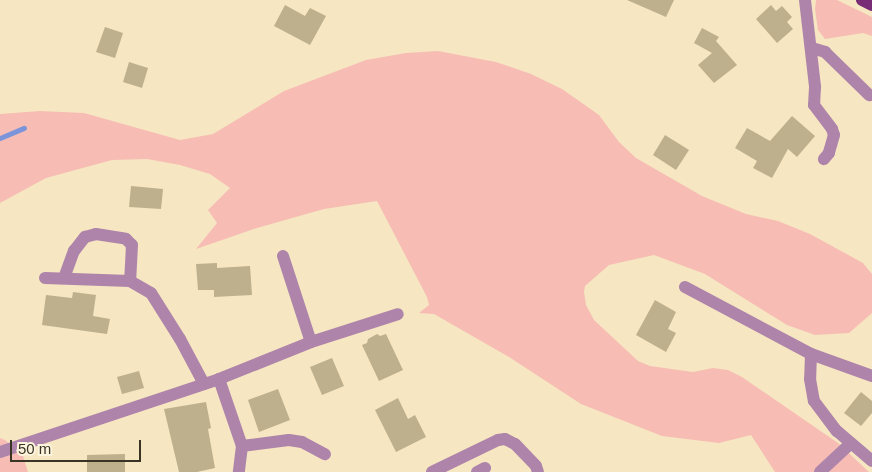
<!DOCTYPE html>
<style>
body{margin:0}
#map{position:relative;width:872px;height:472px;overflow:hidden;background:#f6e6c1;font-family:Arial,sans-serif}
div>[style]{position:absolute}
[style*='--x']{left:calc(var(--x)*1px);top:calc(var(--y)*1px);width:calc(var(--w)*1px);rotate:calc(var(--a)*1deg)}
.green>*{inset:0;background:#f7bdb4}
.stream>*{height:5px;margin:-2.5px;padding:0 2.5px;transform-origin:2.5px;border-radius:2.5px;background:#7c95da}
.building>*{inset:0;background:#bfb08d}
.minor>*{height:12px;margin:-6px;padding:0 6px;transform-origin:6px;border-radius:6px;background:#ae84ab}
.major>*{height:12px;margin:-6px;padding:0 6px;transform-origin:6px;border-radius:6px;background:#782c76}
span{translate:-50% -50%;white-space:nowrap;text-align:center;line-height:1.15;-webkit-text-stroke:4.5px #fdf4de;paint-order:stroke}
.scale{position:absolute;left:10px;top:440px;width:131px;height:22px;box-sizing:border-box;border:2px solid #3a3425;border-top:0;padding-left:6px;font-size:15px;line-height:18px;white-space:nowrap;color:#3a3425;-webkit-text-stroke:4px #fdf4de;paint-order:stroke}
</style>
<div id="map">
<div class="green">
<div style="clip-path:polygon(816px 0,837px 0,872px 17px,872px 36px,863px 33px,825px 39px,818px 30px,815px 9px)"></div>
<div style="clip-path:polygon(438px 51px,496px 62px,531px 74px,562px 89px,599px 115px,619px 142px,636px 158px,702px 196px,746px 214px,778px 221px,810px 234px,863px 263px,872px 274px,872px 313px,849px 333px,815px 335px,787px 325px,705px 274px,654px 255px,609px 265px,585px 286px,584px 292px,586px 305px,594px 320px,638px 361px,650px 366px,693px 372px,713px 368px,728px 370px,742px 377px,838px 443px,869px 472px,775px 472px,751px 435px,719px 443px,662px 436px,581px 404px,509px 357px,434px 314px,419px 313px,429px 305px,427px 297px,377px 201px,324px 209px,257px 228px,196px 249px,217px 223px,208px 210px,230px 188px,210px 174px,180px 165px,147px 159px,112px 160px,46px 178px,0 203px,0 114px,40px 111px,84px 113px,180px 140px,213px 134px,284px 91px,366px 60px,406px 53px)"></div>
<div style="clip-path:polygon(0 438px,5px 440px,23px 456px,28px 472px,0 472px)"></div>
</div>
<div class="stream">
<div style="--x:0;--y:138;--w:26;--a:-23"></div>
</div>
<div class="building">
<div style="clip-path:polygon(627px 0,674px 0,666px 17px)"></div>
<div style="clip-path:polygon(285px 5px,305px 16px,310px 8px,326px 16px,310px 45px,274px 26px)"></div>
<div style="clip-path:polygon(771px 5px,776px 11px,782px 6px,792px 17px,787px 22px,793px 29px,777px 43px,756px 19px)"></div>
<div style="clip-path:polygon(105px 27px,123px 33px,115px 58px,96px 52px)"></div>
<div style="clip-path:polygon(702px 28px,719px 37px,716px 41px,737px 65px,714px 83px,698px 65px,712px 53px,694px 43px)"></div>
<div style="clip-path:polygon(129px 62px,148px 68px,142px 88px,123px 82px)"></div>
<div style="clip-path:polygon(792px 116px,815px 136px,797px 157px,788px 149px,772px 178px,753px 168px,757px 161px,735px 148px,747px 128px,770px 141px)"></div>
<div style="clip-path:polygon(665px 135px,689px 150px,676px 170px,653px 155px)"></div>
<div style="clip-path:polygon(131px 186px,163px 189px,161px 209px,129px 207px)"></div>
<div style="clip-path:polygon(217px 263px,217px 268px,250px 266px,252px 295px,214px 297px,214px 290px,198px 290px,196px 264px)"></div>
<div style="clip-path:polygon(73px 292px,96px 295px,93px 316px,110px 319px,107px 334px,42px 325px,46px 295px,72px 298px)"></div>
<div style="clip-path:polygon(655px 300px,676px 312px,668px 329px,676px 333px,666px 352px,636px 335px)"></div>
<div style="clip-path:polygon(377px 334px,380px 336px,386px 334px,403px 370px,379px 381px,362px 345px,367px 343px,368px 339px)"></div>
<div style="clip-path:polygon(332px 358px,344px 386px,322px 395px,310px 367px)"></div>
<div style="clip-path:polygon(139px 371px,144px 388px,122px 394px,117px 377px)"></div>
<div style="clip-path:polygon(278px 389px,290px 420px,259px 432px,248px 400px)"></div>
<div style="clip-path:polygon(861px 392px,872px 401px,872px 413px,861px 426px,844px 413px)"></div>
<div style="clip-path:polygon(398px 398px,408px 419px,415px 415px,426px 437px,396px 452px,375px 410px)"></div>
<div style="clip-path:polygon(206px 402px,211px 428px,208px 429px,215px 468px,197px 472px,179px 472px,164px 409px)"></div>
<div style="clip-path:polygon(125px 454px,125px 472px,87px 472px,87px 455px)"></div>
</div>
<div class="minor">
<div style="--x:805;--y:0;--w:88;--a:83.4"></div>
<div style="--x:815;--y:87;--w:18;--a:93"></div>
<div style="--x:814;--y:105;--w:30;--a:53"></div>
<div style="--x:832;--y:129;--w:6;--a:72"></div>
<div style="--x:834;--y:135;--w:19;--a:106"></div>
<div style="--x:829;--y:153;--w:8;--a:130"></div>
<div style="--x:812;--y:48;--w:14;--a:17"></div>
<div style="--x:825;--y:52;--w:62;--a:44.3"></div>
<div style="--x:283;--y:256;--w:90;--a:72"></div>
<div style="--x:45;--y:278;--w:85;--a:2"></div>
<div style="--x:130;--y:281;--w:24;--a:30"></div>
<div style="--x:151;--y:293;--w:54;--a:57.8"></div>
<div style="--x:180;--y:339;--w:51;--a:61.9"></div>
<div style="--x:64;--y:278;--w:29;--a:-70"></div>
<div style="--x:74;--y:251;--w:18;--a:-52"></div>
<div style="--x:85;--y:237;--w:11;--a:-15"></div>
<div style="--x:96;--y:234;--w:30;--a:9"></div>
<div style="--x:126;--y:239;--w:8;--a:45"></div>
<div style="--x:132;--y:245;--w:36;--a:93"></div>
<div style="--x:685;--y:287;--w:143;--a:28"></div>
<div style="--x:811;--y:354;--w:65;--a:19.8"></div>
<div style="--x:811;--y:354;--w:25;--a:92"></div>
<div style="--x:810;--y:379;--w:22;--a:80"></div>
<div style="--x:814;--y:401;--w:38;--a:53"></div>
<div style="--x:837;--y:431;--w:46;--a:40.6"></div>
<div style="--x:219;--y:379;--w:71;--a:71.1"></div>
<div style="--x:242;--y:446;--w:26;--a:97"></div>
<div style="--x:242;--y:446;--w:47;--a:-7.3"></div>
<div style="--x:289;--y:440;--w:13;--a:9"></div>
<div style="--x:302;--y:442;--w:26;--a:28"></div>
<div style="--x:0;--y:452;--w:231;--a:-18.4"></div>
<div style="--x:219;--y:379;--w:99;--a:-21.9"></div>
<div style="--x:311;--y:342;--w:91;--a:-17.8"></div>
<div style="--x:432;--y:472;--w:73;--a:-25.9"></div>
<div style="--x:498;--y:440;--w:7;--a:-8"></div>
<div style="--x:505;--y:439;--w:11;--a:27"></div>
<div style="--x:515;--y:444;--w:30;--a:46"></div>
<div style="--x:536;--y:466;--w:6;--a:72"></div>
<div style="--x:477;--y:472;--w:9;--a:-27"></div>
<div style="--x:820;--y:472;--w:42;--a:-43.1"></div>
</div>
<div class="major">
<div style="--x:862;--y:0;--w:11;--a:27"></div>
</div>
<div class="scale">50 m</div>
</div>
